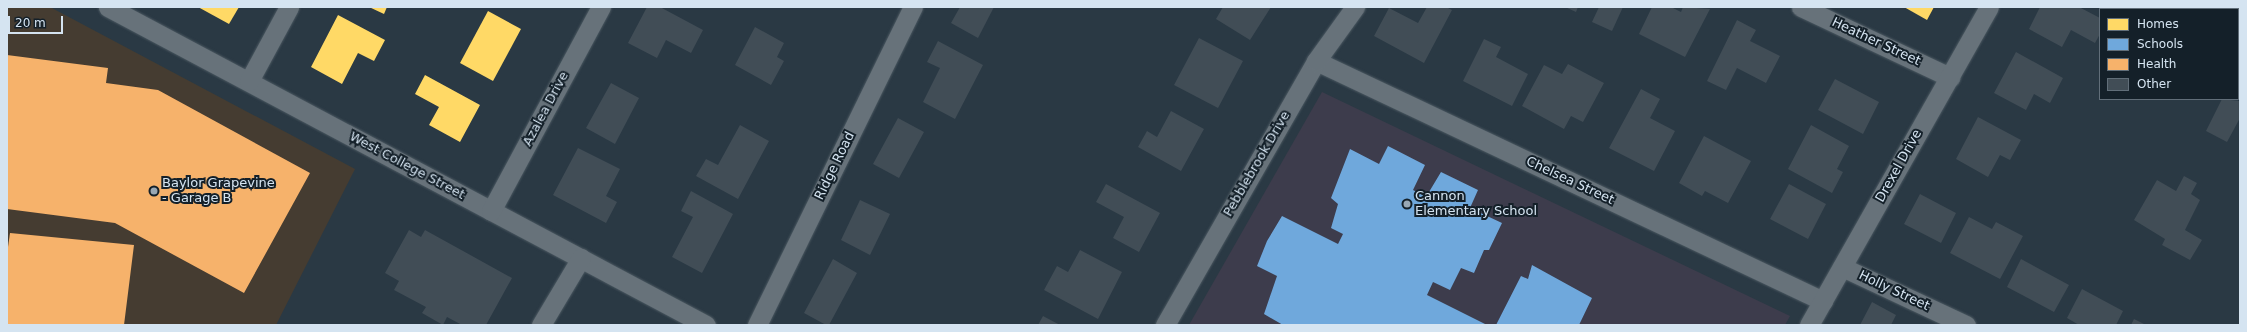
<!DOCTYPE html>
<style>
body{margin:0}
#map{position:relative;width:2247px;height:332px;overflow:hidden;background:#2a3944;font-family:"DejaVu Sans",sans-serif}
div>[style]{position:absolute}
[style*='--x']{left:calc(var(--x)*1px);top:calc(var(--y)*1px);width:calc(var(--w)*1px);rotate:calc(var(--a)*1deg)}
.education>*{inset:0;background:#3d3c4c}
.medical>*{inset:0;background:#453c31}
.homes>*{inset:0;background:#ffd966}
.schools>*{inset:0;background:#6fa8dc}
.health>*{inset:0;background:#f6b26b}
.building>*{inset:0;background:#414d56}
.roads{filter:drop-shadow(0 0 1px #4a5760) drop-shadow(0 0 1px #4a5760)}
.minor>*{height:19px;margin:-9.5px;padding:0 9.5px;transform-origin:9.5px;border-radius:9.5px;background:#67727a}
.dots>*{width:11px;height:11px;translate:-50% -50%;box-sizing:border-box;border:2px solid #142029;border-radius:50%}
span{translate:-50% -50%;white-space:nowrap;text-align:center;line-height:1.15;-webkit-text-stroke:4px #142029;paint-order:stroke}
.street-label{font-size:13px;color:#d5e4f1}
.poi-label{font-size:13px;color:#d5e4f1}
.left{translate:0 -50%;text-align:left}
.frame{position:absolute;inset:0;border:8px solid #d5e4f1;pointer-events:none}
.legend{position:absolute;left:2099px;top:8px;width:140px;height:92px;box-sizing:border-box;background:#142029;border:1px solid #616e79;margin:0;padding:5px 7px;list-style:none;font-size:12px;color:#d5e4f1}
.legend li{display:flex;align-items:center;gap:8px;height:20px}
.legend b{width:20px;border:1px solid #616e79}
.scale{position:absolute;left:8px;top:16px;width:55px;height:18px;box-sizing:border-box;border:2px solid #d5e4f1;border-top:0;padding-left:5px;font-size:12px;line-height:14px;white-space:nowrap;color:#d5e4f1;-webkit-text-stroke:3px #142029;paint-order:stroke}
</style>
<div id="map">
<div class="education">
<div style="clip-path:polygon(1322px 92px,1790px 316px,1785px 325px,1189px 325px)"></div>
</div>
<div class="medical">
<div style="clip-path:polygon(7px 7px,50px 7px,355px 169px,276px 325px,7px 325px)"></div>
</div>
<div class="homes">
<div style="clip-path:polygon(198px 7px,239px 7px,229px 24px)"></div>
<div style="clip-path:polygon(369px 7px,387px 7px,384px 14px)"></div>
<div style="clip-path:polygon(1904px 7px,1934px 7px,1927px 20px)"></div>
<div style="clip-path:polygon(488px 11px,521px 29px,493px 81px,460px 63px)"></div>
<div style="clip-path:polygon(338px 15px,385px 40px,374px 61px,358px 53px,342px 84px,311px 67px)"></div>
<div style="clip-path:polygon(425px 75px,480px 105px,460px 142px,429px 125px,439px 107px,415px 94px)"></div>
</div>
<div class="schools">
<div style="clip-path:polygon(1388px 146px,1425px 165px,1413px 190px,1426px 197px,1441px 172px,1478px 190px,1470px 208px,1502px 223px,1489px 250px,1484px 250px,1474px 273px,1461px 268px,1450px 290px,1433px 282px,1427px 295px,1487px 325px,1283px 325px,1264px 314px,1277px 276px,1257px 266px,1267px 241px,1282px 216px,1338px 244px,1343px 234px,1331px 228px,1338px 204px,1331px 198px,1350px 149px,1379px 164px)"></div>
<div style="clip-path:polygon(1532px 265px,1592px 298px,1579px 325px,1496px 325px,1521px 276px,1528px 279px)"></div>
</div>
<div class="health">
<div style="clip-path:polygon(7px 55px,108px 68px,106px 83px,158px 90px,310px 173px,244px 293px,115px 223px,7px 209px)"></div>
<div style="clip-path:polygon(10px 233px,134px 245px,124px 325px,7px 325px,7px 254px)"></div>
</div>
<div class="building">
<div style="clip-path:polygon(647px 7px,660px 7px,703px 30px,691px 53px,666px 40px,657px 58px,628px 43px)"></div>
<div style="clip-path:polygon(960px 7px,994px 7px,978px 38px,951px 23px)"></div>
<div style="clip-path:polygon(1223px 7px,1271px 7px,1250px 40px,1216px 19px)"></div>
<div style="clip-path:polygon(1427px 7px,1446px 7px,1452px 10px,1424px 63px,1374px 36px,1389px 8px,1418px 23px)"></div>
<div style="clip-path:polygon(1565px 7px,1578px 7px,1576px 12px)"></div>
<div style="clip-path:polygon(1599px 7px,1623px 7px,1612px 31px,1592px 22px)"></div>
<div style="clip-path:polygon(1652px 7px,1671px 7px,1681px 12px,1683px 7px,1710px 9px,1685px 57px,1639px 34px)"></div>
<div style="clip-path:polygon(2040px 7px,2079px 7px,2100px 18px,2100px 34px,2095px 43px,2071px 30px,2062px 47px,2029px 29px)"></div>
<div style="clip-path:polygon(1737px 20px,1756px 30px,1750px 41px,1780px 56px,1766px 83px,1737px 68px,1726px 90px,1707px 81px)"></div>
<div style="clip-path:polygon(755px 27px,784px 43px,777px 57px,784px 61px,771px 85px,735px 65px)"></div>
<div style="clip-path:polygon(1199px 38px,1243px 61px,1218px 108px,1174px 85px)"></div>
<div style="clip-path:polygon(1484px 39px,1501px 47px,1496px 57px,1528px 74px,1512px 106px,1463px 81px)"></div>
<div style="clip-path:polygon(938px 41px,983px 65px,955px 119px,923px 102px,940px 68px,927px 62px)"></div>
<div style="clip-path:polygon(2016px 52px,2063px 78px,2050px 103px,2034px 94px,2026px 110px,1994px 93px)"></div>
<div style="clip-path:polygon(1568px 64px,1604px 83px,1583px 122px,1571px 116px,1564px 129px,1522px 106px,1544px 65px,1562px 74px)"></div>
<div style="clip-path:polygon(1835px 79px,1879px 102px,1863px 134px,1818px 110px)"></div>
<div style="clip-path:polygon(611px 83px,639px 98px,615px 144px,586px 128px)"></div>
<div style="clip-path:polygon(1641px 89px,1660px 99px,1650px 118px,1675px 131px,1654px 171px,1609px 148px)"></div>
<div style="clip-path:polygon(2222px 99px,2240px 101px,2240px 118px,2227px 142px,2206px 131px)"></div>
<div style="clip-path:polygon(1171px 111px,1204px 129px,1181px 171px,1138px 147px,1147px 131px,1157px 137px)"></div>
<div style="clip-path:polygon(1978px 117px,2021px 140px,2010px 160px,2000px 155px,1988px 177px,1956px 159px)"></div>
<div style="clip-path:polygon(898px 118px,924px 132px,899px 178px,873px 164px)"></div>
<div style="clip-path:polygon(740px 125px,769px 141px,738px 199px,696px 176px,706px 159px,718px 165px)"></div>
<div style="clip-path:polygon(1811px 125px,1849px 146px,1837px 169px,1843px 172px,1832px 193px,1788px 169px)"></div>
<div style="clip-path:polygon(1704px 136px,1751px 161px,1728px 203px,1705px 191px,1702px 196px,1679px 183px)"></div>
<div style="clip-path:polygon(578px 148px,620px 169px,606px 196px,617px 202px,606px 223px,553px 195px)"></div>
<div style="clip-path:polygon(2184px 176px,2197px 183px,2191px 194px,2200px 200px,2185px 230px,2202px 240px,2190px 260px,2162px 245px,2165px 239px,2134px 220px,2157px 180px,2176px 191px)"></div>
<div style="clip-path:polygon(1106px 184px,1160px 213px,1139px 252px,1113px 238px,1124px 217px,1096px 202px)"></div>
<div style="clip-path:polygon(1789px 184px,1826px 204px,1808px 239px,1770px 219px)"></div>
<div style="clip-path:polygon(691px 191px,733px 214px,702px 273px,672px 257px,693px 217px,681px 211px)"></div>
<div style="clip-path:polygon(1920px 194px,1956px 213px,1941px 243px,1904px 224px)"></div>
<div style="clip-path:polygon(860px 200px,890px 214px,870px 255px,841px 240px)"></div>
<div style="clip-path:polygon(1969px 217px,1992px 229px,1996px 222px,2023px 236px,2000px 279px,1950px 253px)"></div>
<div style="clip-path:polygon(409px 230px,421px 237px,425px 230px,512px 278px,486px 325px,462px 325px,447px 317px,443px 325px,422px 313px,426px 307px,394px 290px,399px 281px,385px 273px)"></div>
<div style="clip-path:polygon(1080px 250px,1122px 272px,1098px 319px,1044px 290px,1057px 266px,1068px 272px)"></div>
<div style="clip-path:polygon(833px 259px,857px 273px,829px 325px,826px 325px,804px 313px)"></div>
<div style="clip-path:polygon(2021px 259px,2069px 285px,2054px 312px,2007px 287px)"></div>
<div style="clip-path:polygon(2082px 289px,2123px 311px,2116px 325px,2079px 325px,2067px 318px)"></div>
<div style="clip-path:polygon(1872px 302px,1896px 315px,1891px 325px,1860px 325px)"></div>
<div style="clip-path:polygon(1043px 316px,1060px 325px,1038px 325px)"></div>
<div style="clip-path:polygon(2134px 319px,2146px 325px,2131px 325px)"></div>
</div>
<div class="roads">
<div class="minor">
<div style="--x:108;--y:7;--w:677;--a:28"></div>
<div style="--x:1801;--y:7;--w:165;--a:25.2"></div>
<div style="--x:1316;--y:61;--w:561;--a:25.33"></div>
<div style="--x:249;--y:81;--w:84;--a:-61.6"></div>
<div style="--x:491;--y:211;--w:232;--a:-61.7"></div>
<div style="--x:1842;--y:267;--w:137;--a:25.1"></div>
<div style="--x:541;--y:325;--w:78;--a:-59.2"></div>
<div style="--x:757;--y:325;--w:354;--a:-63.9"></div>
<div style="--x:1165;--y:325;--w:304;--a:-60.2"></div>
<div style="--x:1316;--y:61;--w:67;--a:-54.2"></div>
<div style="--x:1809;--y:325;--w:365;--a:-60.5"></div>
</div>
</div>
<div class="dots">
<div style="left:154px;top:191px;background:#99a8b4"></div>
<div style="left:1407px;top:204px;background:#99a8b4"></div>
</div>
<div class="street-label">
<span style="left:1876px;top:42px;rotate:25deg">Heather Street</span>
<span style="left:546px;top:109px;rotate:-62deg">Azalea Drive</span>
<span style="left:1257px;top:164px;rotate:-60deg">Pebblebrook Drive</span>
<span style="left:407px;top:166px;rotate:28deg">West College Street</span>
<span style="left:835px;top:166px;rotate:-64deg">Ridge Road</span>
<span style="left:1899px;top:166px;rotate:-61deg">Drexel Drive</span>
<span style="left:1570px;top:181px;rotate:25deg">Chelsea Street</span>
<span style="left:1894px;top:291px;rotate:25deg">Holly Street</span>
</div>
<div class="poi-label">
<span class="left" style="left:162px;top:191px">Baylor Grapevine<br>- Garage B</span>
<span class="left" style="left:1415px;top:204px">Cannon<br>Elementary School</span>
</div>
<div class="frame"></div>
<ul class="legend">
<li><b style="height:11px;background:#ffd966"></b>Homes</li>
<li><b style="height:11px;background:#6fa8dc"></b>Schools</li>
<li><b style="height:11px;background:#f6b26b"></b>Health</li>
<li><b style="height:11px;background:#414d56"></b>Other</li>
</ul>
<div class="scale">20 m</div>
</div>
